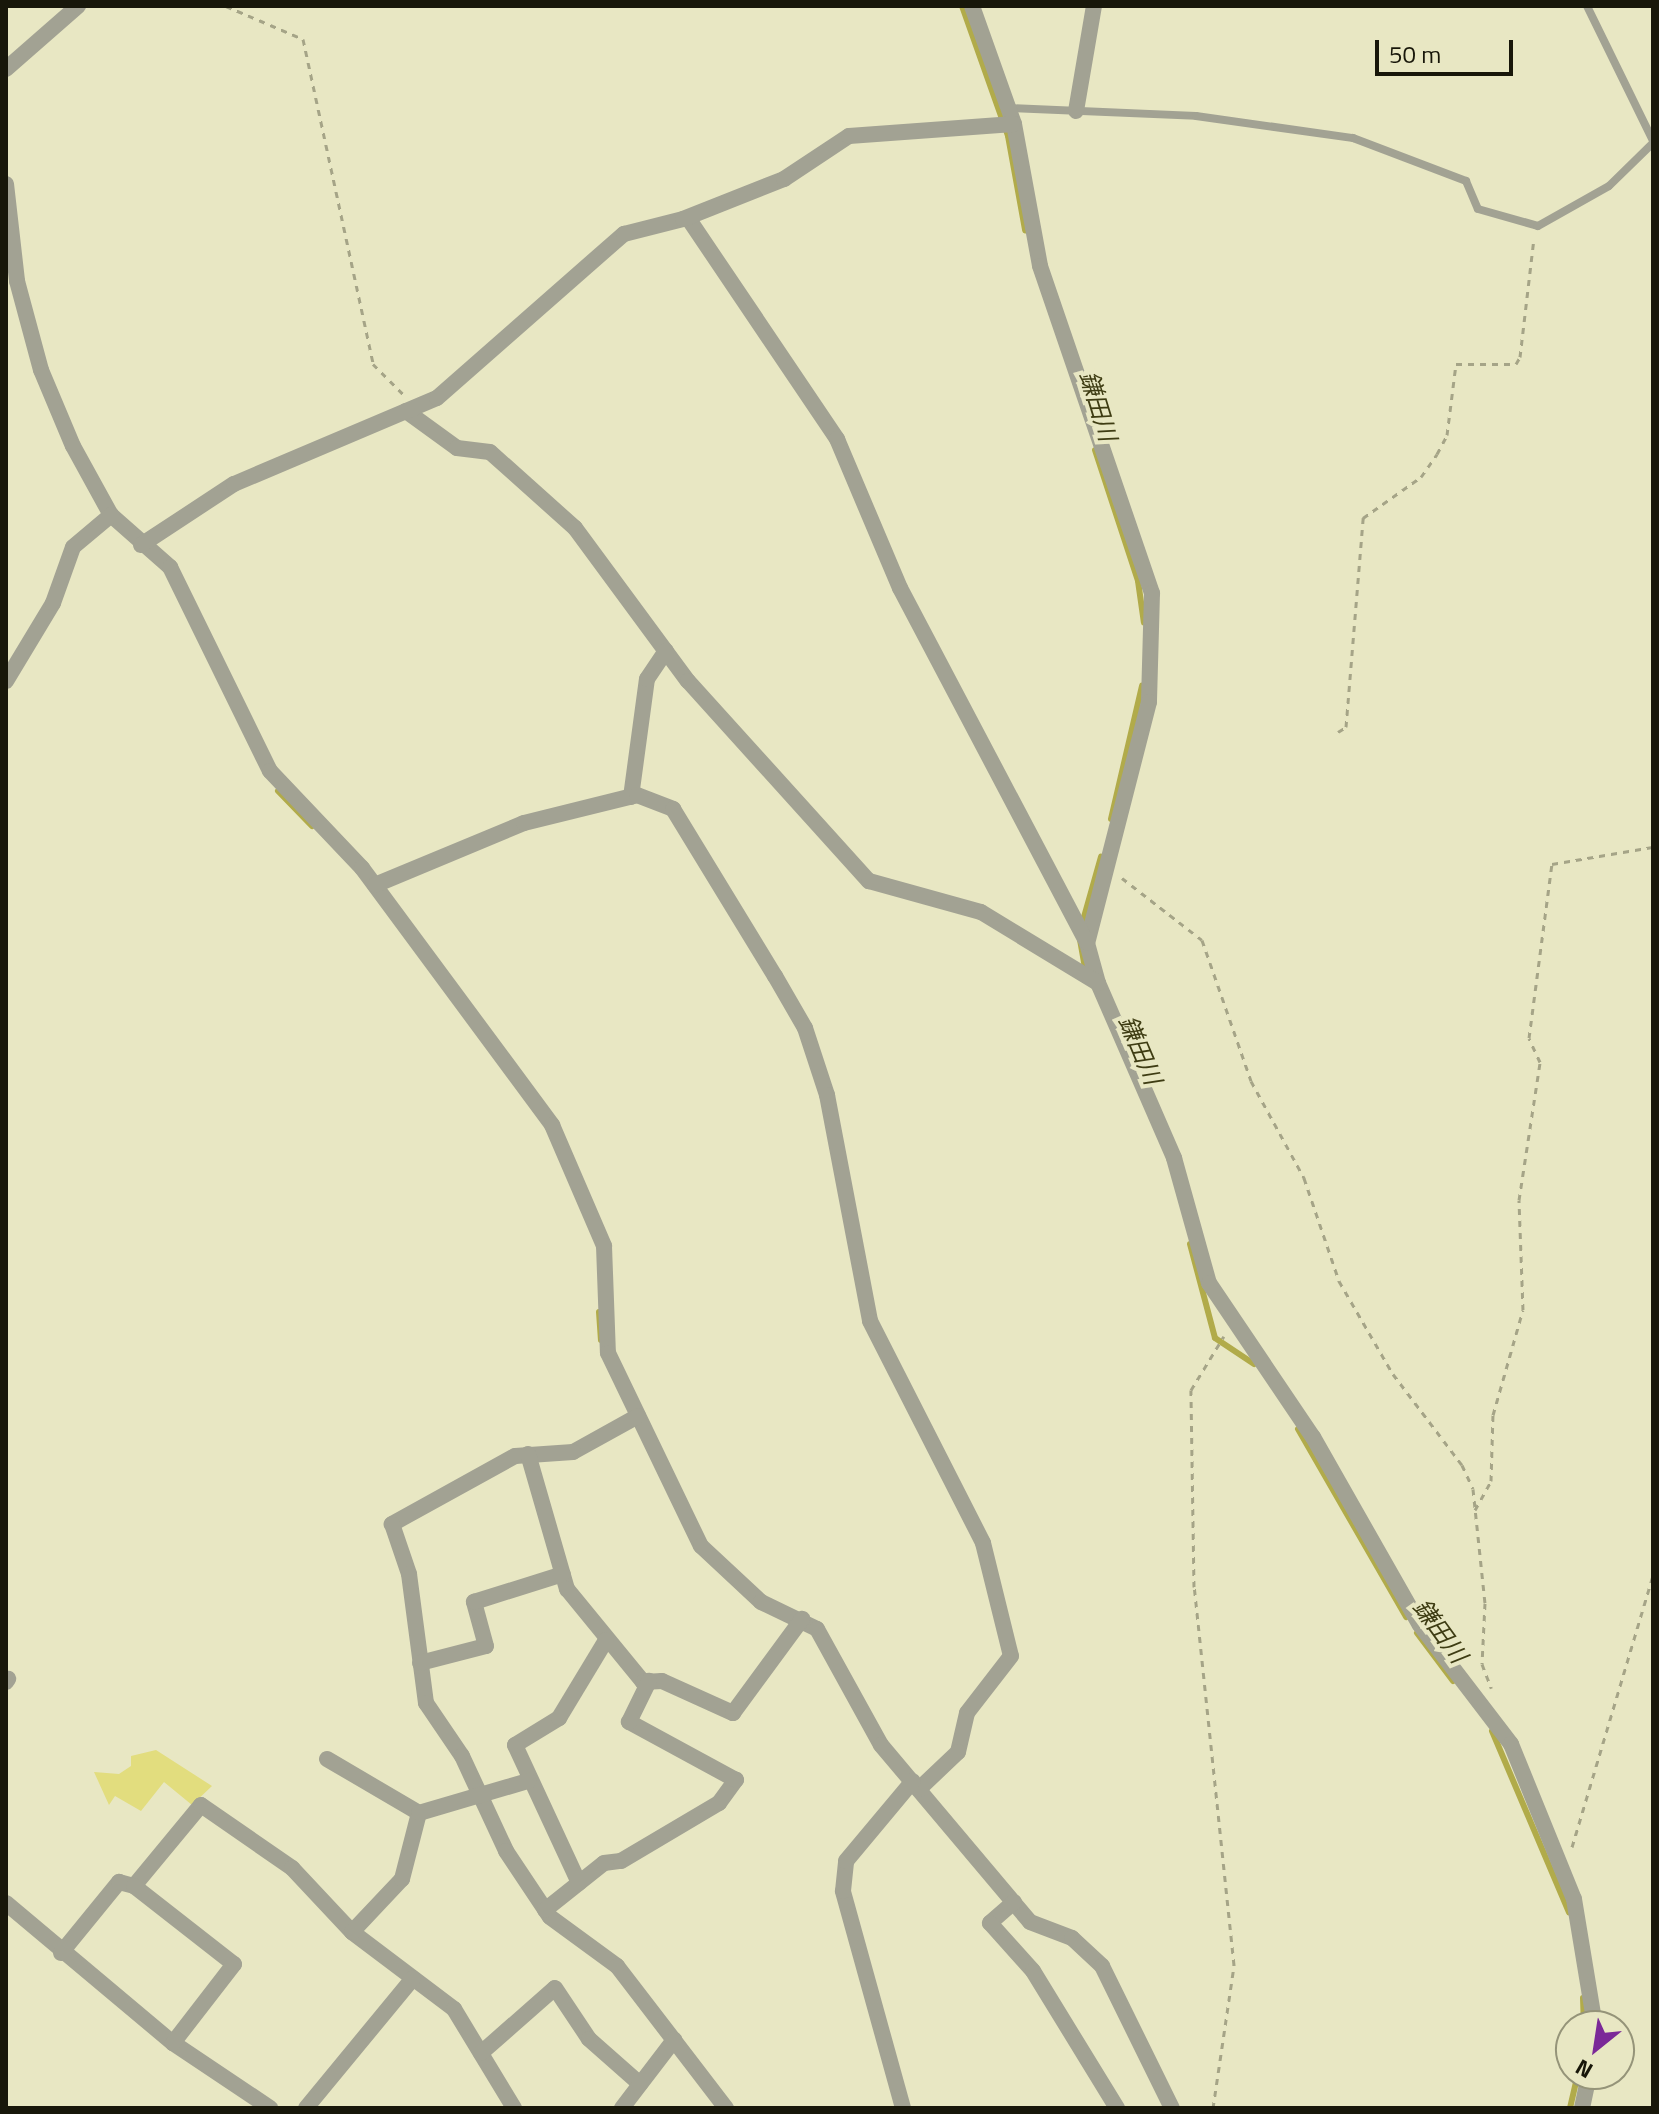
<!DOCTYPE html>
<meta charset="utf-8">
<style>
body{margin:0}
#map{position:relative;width:1659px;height:2114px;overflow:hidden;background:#e8e7c3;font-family:"Titillium Web","Noto Sans JP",sans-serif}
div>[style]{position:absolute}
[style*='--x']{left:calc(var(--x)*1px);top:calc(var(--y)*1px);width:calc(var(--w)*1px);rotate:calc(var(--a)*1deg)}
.green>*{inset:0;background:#e2dd7e}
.stream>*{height:6px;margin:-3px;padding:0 3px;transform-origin:3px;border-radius:3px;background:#b1ab4a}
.path>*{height:3px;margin-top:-1.5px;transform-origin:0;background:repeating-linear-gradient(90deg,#a5a487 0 6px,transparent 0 12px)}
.service>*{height:8px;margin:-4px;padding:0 4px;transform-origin:4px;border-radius:4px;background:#a2a293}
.minor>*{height:16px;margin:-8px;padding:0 8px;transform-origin:8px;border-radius:8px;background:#a2a293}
span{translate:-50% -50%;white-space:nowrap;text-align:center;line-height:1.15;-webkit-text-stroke:8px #e8e7c3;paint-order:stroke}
.water-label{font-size:24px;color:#3e3c13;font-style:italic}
.frame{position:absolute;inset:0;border:8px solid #18170a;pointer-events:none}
.north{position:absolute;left:1555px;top:2010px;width:80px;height:80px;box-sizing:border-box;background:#e8e7c3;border:2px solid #959479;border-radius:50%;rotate:210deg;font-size:22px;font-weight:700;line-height:32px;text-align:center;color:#18170a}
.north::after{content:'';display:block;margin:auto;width:28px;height:36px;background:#7b2998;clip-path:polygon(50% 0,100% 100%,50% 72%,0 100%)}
.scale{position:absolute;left:1375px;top:40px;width:138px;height:36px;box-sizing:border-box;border:4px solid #18170a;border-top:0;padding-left:10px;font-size:24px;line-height:28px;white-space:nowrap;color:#18170a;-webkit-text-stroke:6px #e8e7c3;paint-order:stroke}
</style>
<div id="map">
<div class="green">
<div style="clip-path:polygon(156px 1750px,212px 1786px,192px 1805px,164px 1782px,141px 1811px,115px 1796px,109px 1805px,94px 1772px,119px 1774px,131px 1766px,131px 1756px)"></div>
</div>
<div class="stream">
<div style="--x:962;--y:6;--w:138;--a:70.5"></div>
<div style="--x:1008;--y:136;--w:96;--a:79.7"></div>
<div style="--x:1095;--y:450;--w:138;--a:71.8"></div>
<div style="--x:1138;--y:581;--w:42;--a:81.9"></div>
<div style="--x:278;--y:791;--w:49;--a:45.8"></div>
<div style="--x:1111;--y:819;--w:137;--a:-76.9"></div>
<div style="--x:1082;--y:924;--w:70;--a:-74.2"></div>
<div style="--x:1079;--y:934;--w:36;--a:80"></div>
<div style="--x:1190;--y:1244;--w:97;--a:75.1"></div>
<div style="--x:1215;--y:1338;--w:47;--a:33.7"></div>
<div style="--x:599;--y:1312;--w:28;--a:86"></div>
<div style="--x:1298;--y:1429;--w:217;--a:60.1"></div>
<div style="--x:1417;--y:1633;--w:60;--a:53.1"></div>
<div style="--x:1492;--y:1731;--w:197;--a:67"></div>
<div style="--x:1583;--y:1998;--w:28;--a:88"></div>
<div style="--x:1570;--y:2108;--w:35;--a:-77"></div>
</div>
<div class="path">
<div style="--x:226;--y:6;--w:84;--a:23.2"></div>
<div style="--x:303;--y:39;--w:332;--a:77.8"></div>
<div style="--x:373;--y:364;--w:44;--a:45"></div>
<div style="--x:1338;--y:732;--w:9;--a:-32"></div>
<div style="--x:1346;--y:727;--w:210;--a:-85.3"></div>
<div style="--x:1363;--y:518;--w:71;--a:-35.3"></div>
<div style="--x:1421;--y:477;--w:28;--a:-55"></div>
<div style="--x:1437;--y:454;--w:21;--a:-62"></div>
<div style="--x:1447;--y:435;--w:72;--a:-82.8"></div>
<div style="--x:1456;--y:364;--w:60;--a:0"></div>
<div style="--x:1516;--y:364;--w:8;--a:-60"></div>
<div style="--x:1520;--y:357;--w:120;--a:-83.3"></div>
<div style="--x:1122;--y:878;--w:101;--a:37.8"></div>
<div style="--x:1202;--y:940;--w:149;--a:70.8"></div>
<div style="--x:1251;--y:1081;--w:111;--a:61.3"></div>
<div style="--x:1304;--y:1178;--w:109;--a:71.2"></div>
<div style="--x:1339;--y:1281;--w:108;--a:59.9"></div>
<div style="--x:1393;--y:1374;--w:114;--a:52.8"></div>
<div style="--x:1462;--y:1465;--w:26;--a:65"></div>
<div style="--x:1473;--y:1489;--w:115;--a:84"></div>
<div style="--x:1485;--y:1603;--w:61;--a:92.8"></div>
<div style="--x:1482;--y:1664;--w:26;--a:69"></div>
<div style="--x:1475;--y:1510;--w:33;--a:-61"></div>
<div style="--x:1491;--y:1481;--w:66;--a:-88.3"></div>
<div style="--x:1493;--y:1415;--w:109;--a:-74.1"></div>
<div style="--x:1523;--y:1310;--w:110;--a:-92.1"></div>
<div style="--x:1519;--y:1200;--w:140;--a:-81.3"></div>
<div style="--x:1540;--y:1062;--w:26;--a:-115"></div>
<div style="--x:1529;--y:1038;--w:176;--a:-82.5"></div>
<div style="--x:1552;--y:864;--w:102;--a:-9.6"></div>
<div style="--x:1572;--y:1847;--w:284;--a:-73.4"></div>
<div style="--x:1213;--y:2108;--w:145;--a:-81.6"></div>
<div style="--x:1234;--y:1965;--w:380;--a:-96"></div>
<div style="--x:1194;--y:1587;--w:197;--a:-90.9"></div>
<div style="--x:1191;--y:1390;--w:63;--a:-58.6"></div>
</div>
<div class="service">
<div style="--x:1587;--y:6;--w:150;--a:63.9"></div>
<div style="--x:1008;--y:108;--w:188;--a:2.4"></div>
<div style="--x:1196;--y:116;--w:159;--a:8"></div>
<div style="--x:1353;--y:138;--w:121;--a:20.8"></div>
<div style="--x:1466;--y:181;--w:30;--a:67"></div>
<div style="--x:1478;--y:209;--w:62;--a:15.8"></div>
<div style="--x:1538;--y:226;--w:81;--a:-29.4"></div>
<div style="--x:1609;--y:186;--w:62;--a:-44.3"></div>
</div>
<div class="minor">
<div style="--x:972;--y:6;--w:125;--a:70.4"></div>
<div style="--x:1014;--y:124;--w:144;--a:79.6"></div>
<div style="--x:1040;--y:266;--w:346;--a:71.1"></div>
<div style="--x:1152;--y:593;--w:109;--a:91.6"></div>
<div style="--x:1149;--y:702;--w:249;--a:104.4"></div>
<div style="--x:1087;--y:943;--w:41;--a:74.6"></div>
<div style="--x:1098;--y:983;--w:191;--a:66.5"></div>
<div style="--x:1174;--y:1158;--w:130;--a:74.4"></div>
<div style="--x:1209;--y:1283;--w:186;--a:56"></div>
<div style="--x:1313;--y:1437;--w:216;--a:60.4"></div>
<div style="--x:1420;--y:1625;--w:150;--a:52.6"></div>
<div style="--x:1511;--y:1744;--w:167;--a:67.9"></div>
<div style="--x:1574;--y:1899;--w:129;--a:80.6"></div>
<div style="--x:6;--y:69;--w:96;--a:-41.2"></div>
<div style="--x:1076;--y:111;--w:107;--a:-80.3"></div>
<div style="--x:6;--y:184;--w:98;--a:83.5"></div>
<div style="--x:17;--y:281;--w:92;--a:74.9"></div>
<div style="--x:41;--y:370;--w:82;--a:67.2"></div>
<div style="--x:73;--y:446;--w:79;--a:61.2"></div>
<div style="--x:111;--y:515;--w:79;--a:41.4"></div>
<div style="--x:170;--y:567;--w:227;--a:63.9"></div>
<div style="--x:270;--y:771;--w:134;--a:46.5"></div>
<div style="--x:362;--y:868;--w:320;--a:53.5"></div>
<div style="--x:552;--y:1125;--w:132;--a:66.7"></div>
<div style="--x:604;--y:1246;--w:107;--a:87.9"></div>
<div style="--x:608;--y:1353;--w:214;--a:64.3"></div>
<div style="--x:701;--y:1546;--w:82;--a:43"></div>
<div style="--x:761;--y:1602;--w:62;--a:25.7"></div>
<div style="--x:817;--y:1629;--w:132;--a:61.1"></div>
<div style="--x:881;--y:1745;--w:231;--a:49.9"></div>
<div style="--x:1030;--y:1922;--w:45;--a:20.9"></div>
<div style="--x:1072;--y:1938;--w:41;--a:43"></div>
<div style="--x:1102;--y:1966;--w:158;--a:63.8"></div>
<div style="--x:688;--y:218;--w:267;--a:56"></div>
<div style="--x:837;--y:439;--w:162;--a:67.1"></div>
<div style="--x:900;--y:588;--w:401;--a:62.2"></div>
<div style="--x:406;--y:411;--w:63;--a:36"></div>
<div style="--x:457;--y:448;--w:33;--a:7"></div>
<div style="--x:490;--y:452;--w:114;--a:41.8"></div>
<div style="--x:575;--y:528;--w:190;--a:53.6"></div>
<div style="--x:688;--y:681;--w:270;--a:47.9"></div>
<div style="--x:869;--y:881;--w:116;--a:15.5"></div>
<div style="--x:981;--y:912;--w:137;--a:31.3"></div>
<div style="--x:141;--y:545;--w:111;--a:-33.3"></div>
<div style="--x:234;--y:484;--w:220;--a:-23"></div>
<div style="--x:437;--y:398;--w:249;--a:-41.3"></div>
<div style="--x:624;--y:234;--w:61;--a:-14.3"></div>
<div style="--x:683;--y:219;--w:109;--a:-21.6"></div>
<div style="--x:784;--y:179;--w:78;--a:-33.5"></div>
<div style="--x:849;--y:136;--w:165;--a:-4.2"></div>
<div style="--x:6;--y:681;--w:91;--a:-58.9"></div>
<div style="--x:53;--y:603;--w:59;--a:-70.3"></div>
<div style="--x:73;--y:547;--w:50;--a:-40.1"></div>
<div style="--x:631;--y:797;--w:119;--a:-82.3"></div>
<div style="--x:647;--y:679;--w:34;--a:-56"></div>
<div style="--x:375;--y:885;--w:161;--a:-22.6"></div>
<div style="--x:524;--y:823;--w:116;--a:-13.9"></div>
<div style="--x:637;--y:795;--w:39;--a:21"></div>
<div style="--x:673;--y:809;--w:196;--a:58.6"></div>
<div style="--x:775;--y:976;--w:60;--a:60"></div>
<div style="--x:805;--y:1028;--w:71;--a:71.8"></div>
<div style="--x:827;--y:1095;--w:230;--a:79.2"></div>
<div style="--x:870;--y:1321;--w:249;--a:63"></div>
<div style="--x:983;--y:1543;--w:116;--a:76.1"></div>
<div style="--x:1011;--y:1656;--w:72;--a:127.7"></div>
<div style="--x:967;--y:1713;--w:40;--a:103"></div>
<div style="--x:958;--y:1752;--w:54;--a:136.5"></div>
<div style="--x:638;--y:1416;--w:74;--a:151"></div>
<div style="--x:573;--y:1452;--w:58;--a:176.1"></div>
<div style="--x:515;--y:1456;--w:141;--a:151.1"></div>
<div style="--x:392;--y:1524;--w:53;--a:71.2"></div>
<div style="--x:409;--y:1574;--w:130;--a:82.5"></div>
<div style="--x:426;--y:1703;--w:64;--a:55.8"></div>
<div style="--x:462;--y:1756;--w:105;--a:65.1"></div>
<div style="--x:506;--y:1851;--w:79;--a:56.3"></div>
<div style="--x:550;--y:1917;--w:83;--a:36.2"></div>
<div style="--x:617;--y:1966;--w:179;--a:52.5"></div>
<div style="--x:528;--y:1454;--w:141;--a:73.9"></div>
<div style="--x:567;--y:1589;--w:120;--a:50.7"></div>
<div style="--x:643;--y:1682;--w:19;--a:-3"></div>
<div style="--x:662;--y:1681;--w:78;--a:24.3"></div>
<div style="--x:733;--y:1713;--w:117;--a:-53.7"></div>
<div style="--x:420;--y:1663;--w:68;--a:-14.4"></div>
<div style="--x:486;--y:1646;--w:46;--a:-105.3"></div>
<div style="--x:474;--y:1602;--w:93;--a:-17.5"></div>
<div style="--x:6;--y:1682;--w:4;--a:-56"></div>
<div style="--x:327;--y:1759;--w:107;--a:30.4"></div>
<div style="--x:579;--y:1883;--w:152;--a:-114.9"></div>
<div style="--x:515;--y:1745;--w:52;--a:-31.5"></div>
<div style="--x:559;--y:1718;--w:91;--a:-58.9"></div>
<div style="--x:134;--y:1886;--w:105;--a:-50.4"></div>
<div style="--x:201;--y:1805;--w:111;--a:34.7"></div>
<div style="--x:292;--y:1868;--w:88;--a:46.8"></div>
<div style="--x:352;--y:1932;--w:128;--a:37"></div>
<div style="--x:454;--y:2009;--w:116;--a:58.8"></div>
<div style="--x:1014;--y:1902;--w:32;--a:139"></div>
<div style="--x:990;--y:1923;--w:64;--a:48.1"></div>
<div style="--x:1033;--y:1971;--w:161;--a:58.5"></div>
<div style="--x:6;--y:1903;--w:218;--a:40"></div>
<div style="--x:173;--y:2043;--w:117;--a:33.8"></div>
<div style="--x:545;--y:1910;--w:75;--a:-38.5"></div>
<div style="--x:604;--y:1863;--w:17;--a:-7"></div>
<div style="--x:621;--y:1861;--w:114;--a:-30.6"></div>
<div style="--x:719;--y:1803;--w:29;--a:-54"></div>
<div style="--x:736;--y:1780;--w:122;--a:-151.5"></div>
<div style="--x:629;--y:1722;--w:46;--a:-64"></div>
<div style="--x:352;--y:1932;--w:73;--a:-46.7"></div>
<div style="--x:402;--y:1879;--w:68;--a:-75.6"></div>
<div style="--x:419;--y:1813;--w:114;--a:-16.4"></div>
<div style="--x:61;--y:1953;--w:92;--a:-50.8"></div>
<div style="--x:119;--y:1882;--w:16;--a:15"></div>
<div style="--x:134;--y:1886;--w:127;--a:38"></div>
<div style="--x:234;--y:1964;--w:100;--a:127.7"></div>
<div style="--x:481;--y:2053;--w:98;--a:-41.3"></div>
<div style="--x:555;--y:1988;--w:61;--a:56.3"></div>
<div style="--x:589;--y:2039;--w:68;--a:41.4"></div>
<div style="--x:306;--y:2108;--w:168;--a:-50.5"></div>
<div style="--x:622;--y:2108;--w:86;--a:-52.6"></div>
<div style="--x:903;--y:2108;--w:225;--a:-105.5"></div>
<div style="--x:843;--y:1891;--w:30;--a:-84"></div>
<div style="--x:846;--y:1861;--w:104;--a:-50.1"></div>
<div style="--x:1582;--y:2108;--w:35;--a:-78"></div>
</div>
<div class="water-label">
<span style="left:1098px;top:406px;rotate:73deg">鎌田川</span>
<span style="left:1140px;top:1050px;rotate:67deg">鎌田川</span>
<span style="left:1440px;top:1631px;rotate:54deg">鎌田川</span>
</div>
<div class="frame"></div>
<div class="north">N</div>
<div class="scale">50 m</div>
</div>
